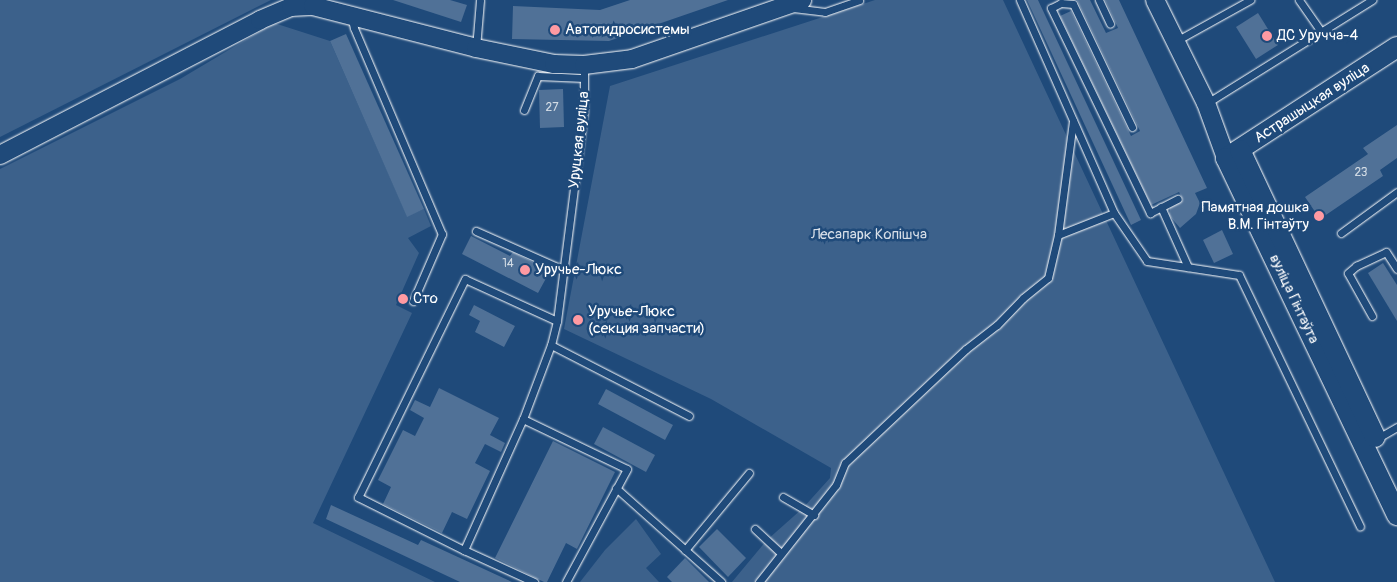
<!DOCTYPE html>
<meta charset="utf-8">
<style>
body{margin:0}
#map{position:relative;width:1397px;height:582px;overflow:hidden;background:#1f4a7a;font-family:Pangolin,sans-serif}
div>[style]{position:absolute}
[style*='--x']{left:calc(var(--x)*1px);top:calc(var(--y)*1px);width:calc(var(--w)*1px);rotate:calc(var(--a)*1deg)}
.green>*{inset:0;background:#3c618b}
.building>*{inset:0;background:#507197}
.roads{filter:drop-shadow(0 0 1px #fff) drop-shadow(0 0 1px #fff)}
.service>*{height:7px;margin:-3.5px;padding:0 3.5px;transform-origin:3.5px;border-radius:3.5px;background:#1f4a7a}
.tertiary>*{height:18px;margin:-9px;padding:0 9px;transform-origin:9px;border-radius:9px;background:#1f4a7a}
.secondary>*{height:20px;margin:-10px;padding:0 10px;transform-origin:10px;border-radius:10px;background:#1f4a7a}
.dots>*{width:14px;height:14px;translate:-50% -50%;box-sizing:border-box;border:2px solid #1f4a7a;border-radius:50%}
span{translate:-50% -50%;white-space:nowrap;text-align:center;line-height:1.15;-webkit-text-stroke:5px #1f4a7a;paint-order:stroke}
.number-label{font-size:12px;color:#d3dce5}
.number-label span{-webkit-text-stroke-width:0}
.poi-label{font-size:15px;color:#fff}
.left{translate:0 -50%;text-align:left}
.right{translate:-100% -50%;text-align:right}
.street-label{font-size:15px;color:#fff}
.park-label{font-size:15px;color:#d8dfe8}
</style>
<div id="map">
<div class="green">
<div style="clip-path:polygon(0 0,271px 0,0 137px)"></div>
<div style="clip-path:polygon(875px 0,1003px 0,1275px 582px,732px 582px,767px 540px,803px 508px,830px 478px,831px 468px,711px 399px,564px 329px,610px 86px)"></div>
<div style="clip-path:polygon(274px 23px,330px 41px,407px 216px,424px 209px,431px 226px,408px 238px,419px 253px,396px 305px,412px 313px,313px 523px,435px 582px,0 582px,0 169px,180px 79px)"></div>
<div style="clip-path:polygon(636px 519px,661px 554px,646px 568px,659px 582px,580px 582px,605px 550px)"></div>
</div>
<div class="building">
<div style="clip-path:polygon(393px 0,450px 0,467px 5px,461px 22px)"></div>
<div style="clip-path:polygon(630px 0,728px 0,609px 41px,512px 39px,513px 6px,600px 10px)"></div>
<div style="clip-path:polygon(1027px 0,1038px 0,1141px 220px,1131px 225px)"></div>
<div style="clip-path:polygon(1077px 0,1090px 0,1106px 33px,1118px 28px,1105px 0,1119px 0,1207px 188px,1195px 193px,1200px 203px,1196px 214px,1180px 228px,1169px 215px,1170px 208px,1183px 200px,1179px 192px,1151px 205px,1060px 16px,1071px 11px,1131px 136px,1140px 131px)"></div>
<div style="clip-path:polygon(1258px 13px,1278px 45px,1256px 59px,1236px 27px)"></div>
<div style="clip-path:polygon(346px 34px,424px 209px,407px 217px,330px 41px)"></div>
<div style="clip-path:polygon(563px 89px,564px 127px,540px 128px,539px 90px)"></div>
<div style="clip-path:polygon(1397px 125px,1397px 158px,1380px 170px,1383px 176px,1320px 219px,1305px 197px,1368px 154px,1363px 148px)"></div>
<div style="clip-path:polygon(1222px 230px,1233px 254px,1214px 263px,1203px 240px)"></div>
<div style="clip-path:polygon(471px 236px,510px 256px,513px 252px,550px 271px,538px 293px,462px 254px)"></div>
<div style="clip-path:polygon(1383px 263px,1397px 285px,1397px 321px,1368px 273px)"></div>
<div style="clip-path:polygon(474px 305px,515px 326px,504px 347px,475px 332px,480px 321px,469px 315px)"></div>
<div style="clip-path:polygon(439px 388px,499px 418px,490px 435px,505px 443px,501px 452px,485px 444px,475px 463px,490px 471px,467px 519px,452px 512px,442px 533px,383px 504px,391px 487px,378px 480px,403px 430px,415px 436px,424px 418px,410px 410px,415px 400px,430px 407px)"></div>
<div style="clip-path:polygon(606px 389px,673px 425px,665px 440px,598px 404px)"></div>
<div style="clip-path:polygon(603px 427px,655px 455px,646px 472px,594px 444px)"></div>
<div style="clip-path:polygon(553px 441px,615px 472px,577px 549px,566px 543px,547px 582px,544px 582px,495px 558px)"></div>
<div style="clip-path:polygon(331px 505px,418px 545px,421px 540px,512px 582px,460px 582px,326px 519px)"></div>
<div style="clip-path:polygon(717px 529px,746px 558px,728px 577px,699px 547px)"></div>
<div style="clip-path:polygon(685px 558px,709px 582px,672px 582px,667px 577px)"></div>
</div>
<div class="roads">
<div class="service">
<div style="--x:1020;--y:0;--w:233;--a:66.2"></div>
<div style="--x:1114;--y:213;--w:58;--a:55.5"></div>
<div style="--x:1147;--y:261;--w:93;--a:8.7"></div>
<div style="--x:1239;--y:275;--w:279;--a:64.3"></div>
<div style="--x:1099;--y:0;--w:26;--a:65"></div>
<div style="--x:1299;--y:0;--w:39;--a:55"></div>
<div style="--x:793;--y:8;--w:32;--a:7"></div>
<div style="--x:825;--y:12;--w:36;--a:-19"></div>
<div style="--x:351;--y:16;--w:12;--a:76"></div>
<div style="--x:354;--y:28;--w:224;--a:66.9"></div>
<div style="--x:442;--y:234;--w:73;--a:113.4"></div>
<div style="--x:1176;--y:41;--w:85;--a:-29"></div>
<div style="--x:476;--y:48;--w:48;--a:-85.2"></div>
<div style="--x:1207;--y:103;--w:195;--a:-32"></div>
<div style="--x:524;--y:110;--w:37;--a:-68"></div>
<div style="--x:538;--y:76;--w:46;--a:2.5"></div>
<div style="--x:1132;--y:127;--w:136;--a:-115.6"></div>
<div style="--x:1073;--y:4;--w:12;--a:-175"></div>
<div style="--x:1061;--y:3;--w:11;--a:153"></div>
<div style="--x:1051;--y:8;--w:228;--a:64.2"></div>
<div style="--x:1150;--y:213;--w:31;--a:-27"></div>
<div style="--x:1161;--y:207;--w:66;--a:65.8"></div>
<div style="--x:476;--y:231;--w:96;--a:23.9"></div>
<div style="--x:1341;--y:233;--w:69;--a:-36.2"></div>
<div style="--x:1058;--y:235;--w:60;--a:-21.4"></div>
<div style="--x:1372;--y:316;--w:49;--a:-119.2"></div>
<div style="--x:1348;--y:273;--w:11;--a:-41"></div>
<div style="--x:1356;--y:266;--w:33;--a:-25"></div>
<div style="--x:1386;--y:252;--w:20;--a:57"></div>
<div style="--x:557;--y:321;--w:101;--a:-155.5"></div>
<div style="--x:465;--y:279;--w:243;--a:116.1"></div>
<div style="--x:358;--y:497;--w:119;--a:26.6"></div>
<div style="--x:464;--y:550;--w:144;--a:-65.8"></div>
<div style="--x:523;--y:419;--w:79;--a:-69.3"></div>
<div style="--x:551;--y:345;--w:25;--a:-76"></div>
<div style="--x:557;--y:321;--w:212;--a:-82.7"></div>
<div style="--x:584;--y:111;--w:45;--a:-90"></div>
<div style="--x:551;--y:345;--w:155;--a:27.2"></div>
<div style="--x:523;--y:419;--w:115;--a:25.7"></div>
<div style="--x:627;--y:469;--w:128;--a:118.4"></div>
<div style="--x:1378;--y:438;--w:22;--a:-30"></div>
<div style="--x:616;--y:488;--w:141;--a:41.8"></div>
<div style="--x:783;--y:497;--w:36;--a:30"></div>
<div style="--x:755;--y:529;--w:35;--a:43"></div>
<div style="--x:464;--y:550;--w:77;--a:24.6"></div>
<div style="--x:685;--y:550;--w:100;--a:-50.3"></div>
<div style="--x:759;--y:582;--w:124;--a:-51.6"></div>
<div style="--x:836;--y:485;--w:24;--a:-68"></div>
<div style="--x:845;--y:463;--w:166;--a:-43.3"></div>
<div style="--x:966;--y:349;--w:39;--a:-38"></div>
<div style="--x:997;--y:325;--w:37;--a:-46"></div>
<div style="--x:1023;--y:298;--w:32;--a:-39"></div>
<div style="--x:1048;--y:278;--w:44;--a:-76.9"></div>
<div style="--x:1058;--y:235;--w:115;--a:-82.5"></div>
</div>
<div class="tertiary">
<div style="--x:1155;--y:0;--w:115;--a:63.7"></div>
<div style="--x:1206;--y:103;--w:59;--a:70"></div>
<div style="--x:0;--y:155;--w:293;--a:-27.4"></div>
<div style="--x:260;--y:20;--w:34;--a:-23"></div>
<div style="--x:291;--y:7;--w:22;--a:-3"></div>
<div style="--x:313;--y:6;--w:168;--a:14.4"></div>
<div style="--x:476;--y:48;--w:80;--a:11.6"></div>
<div style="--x:554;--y:64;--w:30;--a:2"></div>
<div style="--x:584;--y:65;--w:48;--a:-7.1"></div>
<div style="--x:632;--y:59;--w:180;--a:-19.1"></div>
</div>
<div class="secondary">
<div style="--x:1397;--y:47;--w:204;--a:147"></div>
<div style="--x:1226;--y:158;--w:396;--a:64.4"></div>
<div style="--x:1240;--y:150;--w:317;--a:64.8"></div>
</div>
</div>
<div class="dots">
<div style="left:555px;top:30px;background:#ff9aa2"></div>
<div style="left:1267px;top:36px;background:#ff9aa2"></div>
<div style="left:1319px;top:216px;background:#ff9aa2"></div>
<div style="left:525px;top:270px;background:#ff9aa2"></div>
<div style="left:403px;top:299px;background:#ff9aa2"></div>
<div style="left:578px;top:320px;background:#ff9aa2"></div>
</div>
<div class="number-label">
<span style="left:552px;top:108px">27</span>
<span style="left:1361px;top:173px">23</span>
<span style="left:508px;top:264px">14</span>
</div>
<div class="poi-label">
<span class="left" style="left:565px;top:30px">Автогидросистемы</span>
<span class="left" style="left:1277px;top:36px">ДС Уручча-4</span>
<span class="right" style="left:1309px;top:216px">Памятная дошка<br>В.М. Гінтаўту</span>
<span class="left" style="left:535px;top:270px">Уручье-Люкс</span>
<span class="left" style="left:413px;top:299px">Сто</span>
<span class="left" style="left:588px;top:320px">Уручье-Люкс<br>(секция запчасти)</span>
</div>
<div class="street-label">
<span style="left:1312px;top:103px;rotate:-33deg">Астрашыцкая вуліца</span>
<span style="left:579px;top:140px;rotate:-84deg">Уруцкая вуліца</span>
<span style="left:1294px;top:299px;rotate:65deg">вуліца Гінтаўта</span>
</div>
<div class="park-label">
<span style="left:869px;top:235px">Лесапарк Копішча</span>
</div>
</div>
